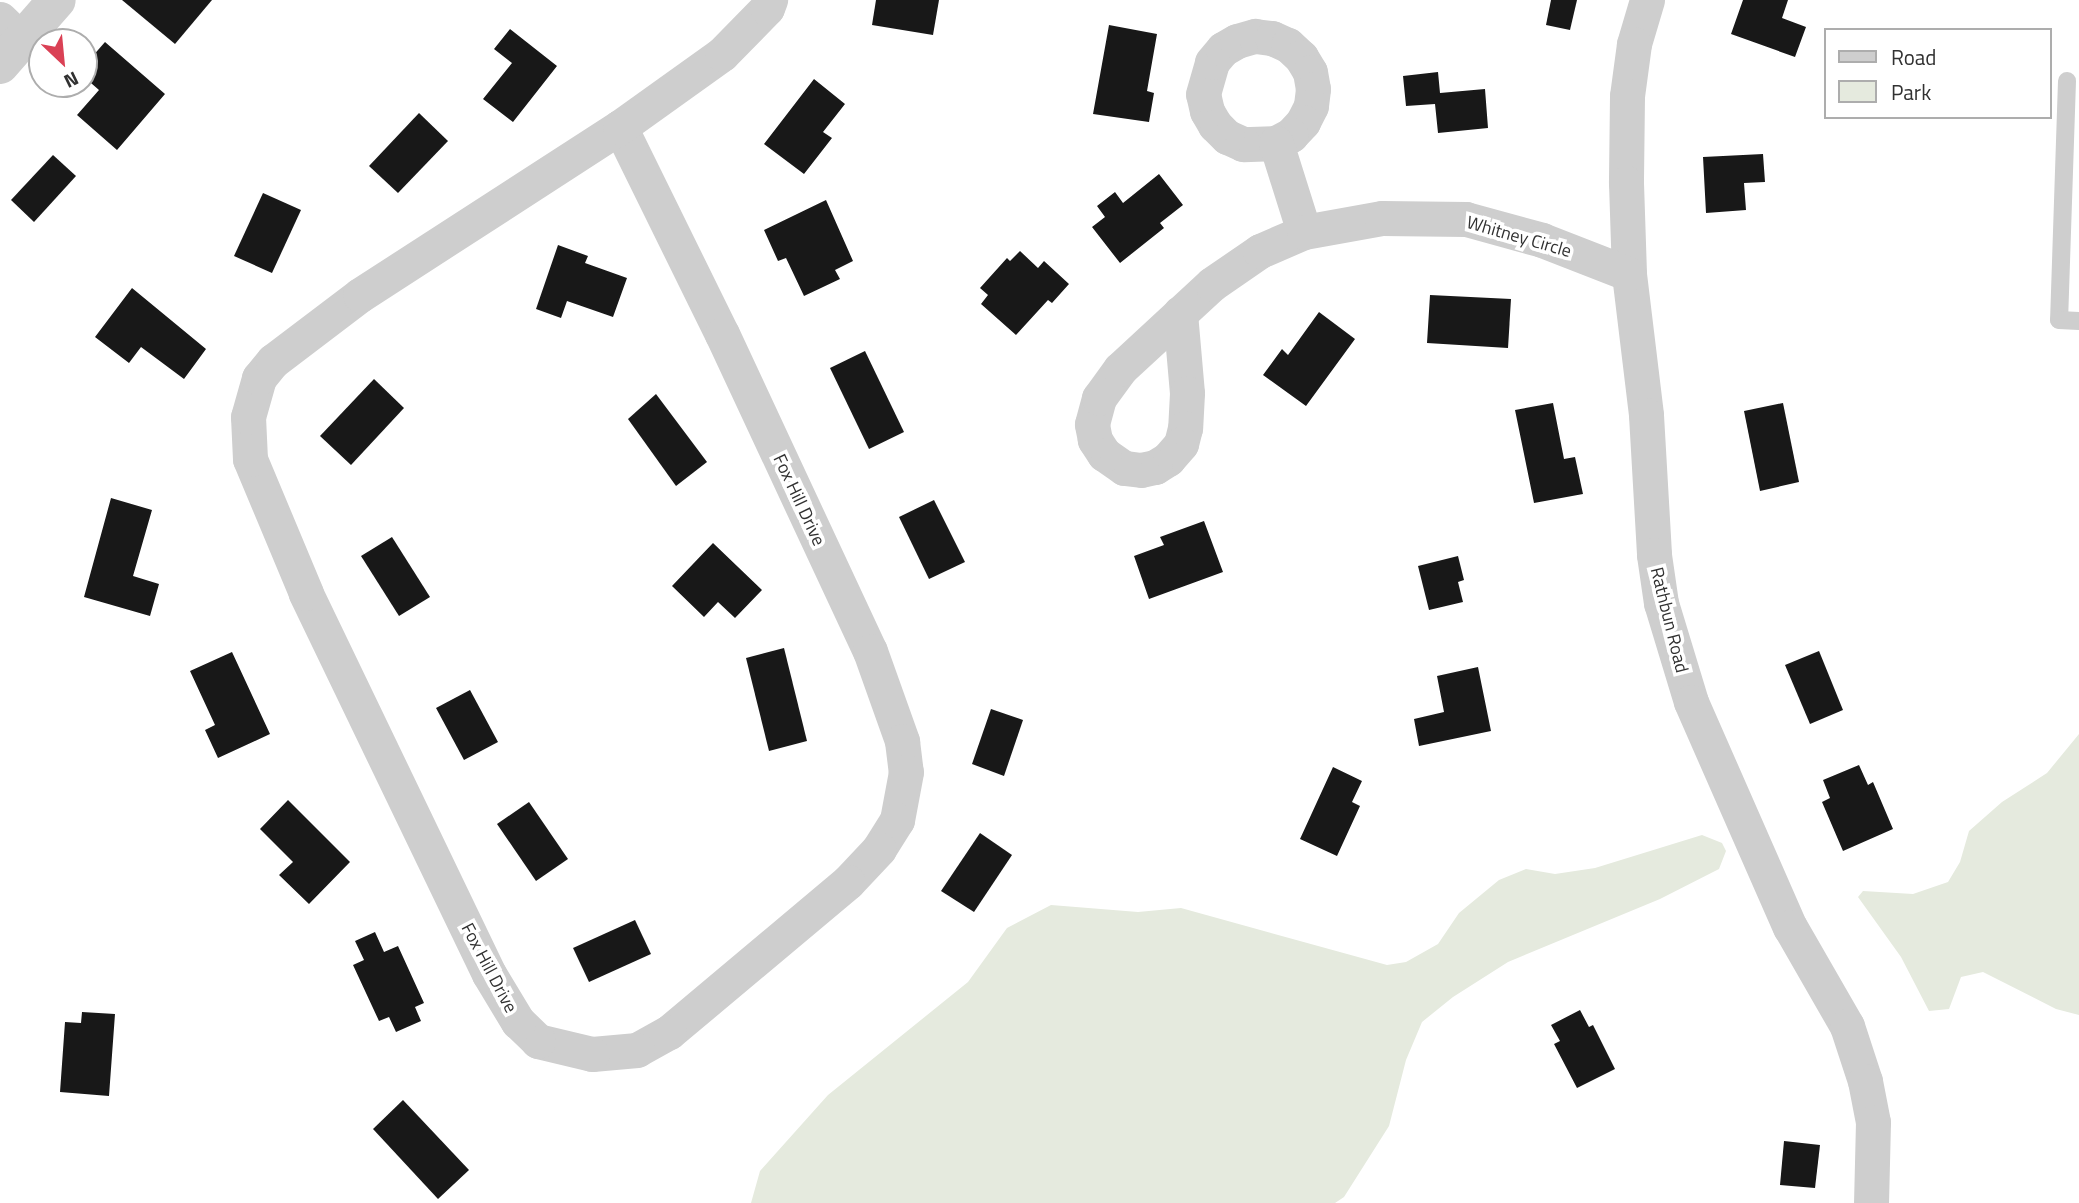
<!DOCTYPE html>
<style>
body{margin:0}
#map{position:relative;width:2079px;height:1203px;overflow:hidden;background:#fff;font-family:"Titillium Web",sans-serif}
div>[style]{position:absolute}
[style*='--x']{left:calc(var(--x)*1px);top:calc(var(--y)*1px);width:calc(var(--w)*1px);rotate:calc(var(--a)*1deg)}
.green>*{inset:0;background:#e5eade}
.building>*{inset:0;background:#181818}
.service>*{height:18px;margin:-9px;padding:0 9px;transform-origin:9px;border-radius:9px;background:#cecece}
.minor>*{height:35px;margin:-17.5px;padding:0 17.5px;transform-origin:17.5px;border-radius:17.5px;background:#cecece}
.tertiary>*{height:38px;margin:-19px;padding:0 19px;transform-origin:19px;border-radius:19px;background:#cecece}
span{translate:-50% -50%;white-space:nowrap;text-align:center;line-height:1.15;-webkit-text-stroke:7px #fff;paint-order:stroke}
.street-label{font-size:18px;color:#313131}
.legend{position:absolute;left:1824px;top:28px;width:228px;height:91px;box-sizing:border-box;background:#fff;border:2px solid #adadad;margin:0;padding:9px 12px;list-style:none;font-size:21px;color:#313131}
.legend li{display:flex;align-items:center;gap:14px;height:35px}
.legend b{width:35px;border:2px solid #adadad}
.north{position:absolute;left:28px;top:28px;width:70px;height:70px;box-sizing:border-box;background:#fff;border:2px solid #adadad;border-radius:50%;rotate:154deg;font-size:19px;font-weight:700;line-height:28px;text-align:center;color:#313131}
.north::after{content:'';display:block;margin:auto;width:24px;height:32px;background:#da4155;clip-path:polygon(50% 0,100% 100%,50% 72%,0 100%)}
</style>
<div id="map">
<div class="green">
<div style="clip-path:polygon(2079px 734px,2079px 1015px,2056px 1009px,1983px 972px,1961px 977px,1949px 1009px,1929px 1011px,1901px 957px,1858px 897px,1863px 891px,1913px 894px,1948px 882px,1960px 862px,1969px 831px,2002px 802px,2047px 773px)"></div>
<div style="clip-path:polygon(1702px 835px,1722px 843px,1726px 851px,1719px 869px,1660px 899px,1508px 962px,1453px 997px,1422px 1022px,1406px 1060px,1389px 1126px,1344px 1197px,1335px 1203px,751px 1203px,760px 1171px,828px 1095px,968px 982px,1007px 928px,1051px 905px,1138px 912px,1181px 908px,1387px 965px,1406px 962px,1438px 944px,1459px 913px,1499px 880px,1526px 869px,1555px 874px,1595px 868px)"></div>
</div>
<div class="building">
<div style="clip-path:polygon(122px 0,212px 0,175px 44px)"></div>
<div style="clip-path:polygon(876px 0,939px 0,933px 35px,872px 25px)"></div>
<div style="clip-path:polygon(1551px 0,1577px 0,1570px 30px,1546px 25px)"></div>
<div style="clip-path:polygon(1743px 0,1788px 0,1782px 18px,1806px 27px,1795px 57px,1731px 34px)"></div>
<div style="clip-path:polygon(1109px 25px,1157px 34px,1147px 91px,1154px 93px,1149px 122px,1093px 114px)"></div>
<div style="clip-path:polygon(510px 29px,557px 66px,513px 122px,483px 99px,512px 63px,494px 49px)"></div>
<div style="clip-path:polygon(105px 42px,165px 94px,117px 150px,77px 115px,99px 90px,84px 77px,84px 66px)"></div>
<div style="clip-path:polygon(1438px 72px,1440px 93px,1485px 89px,1488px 128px,1438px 133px,1435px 104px,1406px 106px,1403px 76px)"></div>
<div style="clip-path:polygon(814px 79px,845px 104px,823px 132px,832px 138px,804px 174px,764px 144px)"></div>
<div style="clip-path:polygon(419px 113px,448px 141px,398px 193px,369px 166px)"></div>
<div style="clip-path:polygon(1763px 154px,1765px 182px,1744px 183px,1746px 210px,1706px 213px,1703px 157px)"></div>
<div style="clip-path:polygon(53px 155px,76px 176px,34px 222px,11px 200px)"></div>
<div style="clip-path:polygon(1159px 174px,1183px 205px,1160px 223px,1164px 228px,1120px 263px,1092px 227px,1105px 217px,1097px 206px,1115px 192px,1123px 203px)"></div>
<div style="clip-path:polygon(263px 193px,301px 210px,272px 273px,234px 256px)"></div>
<div style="clip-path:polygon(826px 200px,853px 261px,835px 270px,840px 279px,804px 296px,786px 258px,778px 261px,764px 230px)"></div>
<div style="clip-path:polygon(558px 245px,588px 256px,585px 263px,627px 278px,613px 317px,567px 301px,561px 318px,536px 309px)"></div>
<div style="clip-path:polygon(1020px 251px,1038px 268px,1044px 261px,1069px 284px,1052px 303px,1048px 300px,1016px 335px,981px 304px,988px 295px,980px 288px,1007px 258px,1010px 261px)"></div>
<div style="clip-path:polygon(132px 288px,206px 349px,184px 379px,141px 347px,129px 363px,95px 337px)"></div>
<div style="clip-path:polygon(1430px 295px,1511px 299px,1508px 348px,1427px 343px)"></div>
<div style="clip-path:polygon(1319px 312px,1355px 339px,1306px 406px,1263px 375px,1282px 349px,1288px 355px)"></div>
<div style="clip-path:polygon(865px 351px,904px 432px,869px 449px,830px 368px)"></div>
<div style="clip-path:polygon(374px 379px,404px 408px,351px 465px,320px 436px)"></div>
<div style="clip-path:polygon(656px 394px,707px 462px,676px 486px,628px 419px)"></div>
<div style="clip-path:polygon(1553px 403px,1564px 459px,1575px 457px,1583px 494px,1534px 503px,1515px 410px)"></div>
<div style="clip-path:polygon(1783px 403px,1799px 482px,1760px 491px,1744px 411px)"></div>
<div style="clip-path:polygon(111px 498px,152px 510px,133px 576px,159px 584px,150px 616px,84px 597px)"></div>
<div style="clip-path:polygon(934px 500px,965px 562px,929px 579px,899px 517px)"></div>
<div style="clip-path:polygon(1204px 521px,1223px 572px,1149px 599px,1134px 556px,1164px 545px,1160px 537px)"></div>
<div style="clip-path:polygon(392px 537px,430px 597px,399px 616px,361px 556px)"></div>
<div style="clip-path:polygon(713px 543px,762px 590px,735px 618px,718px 602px,704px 617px,672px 586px)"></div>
<div style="clip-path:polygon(1458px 556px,1464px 580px,1458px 582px,1463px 602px,1429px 610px,1418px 566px)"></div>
<div style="clip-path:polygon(784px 648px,807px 741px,769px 751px,746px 658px)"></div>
<div style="clip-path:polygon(1819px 651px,1843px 710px,1810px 724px,1785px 665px)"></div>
<div style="clip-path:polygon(232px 652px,270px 734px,218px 758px,205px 730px,215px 725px,190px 671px)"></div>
<div style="clip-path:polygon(1478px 667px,1491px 731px,1419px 746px,1414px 719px,1444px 712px,1437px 676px)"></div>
<div style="clip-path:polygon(470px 690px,498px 742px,464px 760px,436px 708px)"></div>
<div style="clip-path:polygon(991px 709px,1023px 720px,1004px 776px,972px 764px)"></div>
<div style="clip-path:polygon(1859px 765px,1868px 785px,1873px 782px,1893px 829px,1843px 851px,1822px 802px,1830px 798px,1823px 780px)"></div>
<div style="clip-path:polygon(1333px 767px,1362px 781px,1352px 802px,1360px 806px,1337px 856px,1300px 839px)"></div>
<div style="clip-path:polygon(288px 800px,350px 862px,309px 904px,279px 875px,293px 862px,260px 829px)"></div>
<div style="clip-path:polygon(529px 802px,568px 859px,536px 881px,497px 824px)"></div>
<div style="clip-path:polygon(980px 833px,1012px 855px,974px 912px,941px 891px)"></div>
<div style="clip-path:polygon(635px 920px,651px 954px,589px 982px,573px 948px)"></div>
<div style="clip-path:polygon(375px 932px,384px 952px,398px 946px,424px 1003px,415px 1007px,421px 1021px,396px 1032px,389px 1017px,379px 1021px,353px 965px,364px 960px,355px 941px)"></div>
<div style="clip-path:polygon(1580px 1010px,1589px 1027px,1593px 1025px,1615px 1069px,1577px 1088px,1554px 1044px,1560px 1041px,1551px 1025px)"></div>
<div style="clip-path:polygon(82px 1012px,115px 1014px,109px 1096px,60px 1092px,65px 1022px,81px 1023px)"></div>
<div style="clip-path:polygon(403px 1100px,469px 1170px,438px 1199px,373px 1129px)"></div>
<div style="clip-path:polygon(1784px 1141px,1820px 1145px,1815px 1188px,1780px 1185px)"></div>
</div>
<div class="service">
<div style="--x:2067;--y:81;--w:239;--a:91.9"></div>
<div style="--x:2059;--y:320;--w:20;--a:3"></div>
</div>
<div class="minor">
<div style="--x:1647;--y:0;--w:46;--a:106.5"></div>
<div style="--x:1634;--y:44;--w:52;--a:97.7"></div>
<div style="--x:1627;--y:96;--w:87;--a:90.7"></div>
<div style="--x:1626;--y:183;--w:91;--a:88.1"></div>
<div style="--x:1629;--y:274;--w:142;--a:83.1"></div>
<div style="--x:1646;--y:415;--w:140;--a:86.7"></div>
<div style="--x:1654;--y:555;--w:49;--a:81.7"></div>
<div style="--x:1661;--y:603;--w:103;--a:73.1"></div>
<div style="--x:1691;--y:702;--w:246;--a:66.3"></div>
<div style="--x:1790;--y:927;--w:114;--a:60.1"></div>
<div style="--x:1847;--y:1026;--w:58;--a:71.9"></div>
<div style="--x:1865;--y:1081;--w:42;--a:79"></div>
<div style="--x:1873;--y:1122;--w:81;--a:91.4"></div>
<div style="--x:0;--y:19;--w:30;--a:44"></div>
<div style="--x:620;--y:127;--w:231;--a:63.8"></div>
<div style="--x:722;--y:334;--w:350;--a:65"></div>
<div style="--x:870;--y:651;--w:96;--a:70.4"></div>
<div style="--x:902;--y:741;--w:31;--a:83"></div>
<div style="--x:906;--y:772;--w:49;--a:100.6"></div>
<div style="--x:897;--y:820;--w:34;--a:122"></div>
<div style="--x:879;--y:849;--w:45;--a:133.2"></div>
<div style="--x:848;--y:882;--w:234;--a:140"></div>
<div style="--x:669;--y:1032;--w:37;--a:151"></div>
<div style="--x:637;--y:1050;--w:45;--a:174.9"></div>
<div style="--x:592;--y:1054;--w:56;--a:-166.5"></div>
<div style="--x:538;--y:1041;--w:28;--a:-136"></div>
<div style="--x:518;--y:1022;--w:56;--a:-121.1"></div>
<div style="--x:489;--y:974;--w:423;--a:-115.7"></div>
<div style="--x:306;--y:593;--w:145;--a:-112.7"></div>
<div style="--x:250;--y:459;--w:42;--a:-92.7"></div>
<div style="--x:248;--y:417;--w:41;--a:-74.2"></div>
<div style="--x:259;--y:378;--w:22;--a:-51"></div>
<div style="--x:273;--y:361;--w:109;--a:-37.2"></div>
<div style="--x:360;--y:295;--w:310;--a:-32.9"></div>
<div style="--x:620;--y:127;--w:125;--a:-35.6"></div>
<div style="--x:722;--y:54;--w:64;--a:-45.6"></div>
<div style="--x:767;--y:8;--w:9;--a:-69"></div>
<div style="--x:1276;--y:143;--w:33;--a:178"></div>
<div style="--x:1243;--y:144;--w:17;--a:-156"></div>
<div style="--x:1227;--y:137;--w:17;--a:-135"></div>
<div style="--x:1215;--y:125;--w:16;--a:-120"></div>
<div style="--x:1207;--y:111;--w:17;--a:-103"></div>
<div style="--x:1203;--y:94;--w:33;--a:-74"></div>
<div style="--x:1212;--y:62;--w:17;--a:-50"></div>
<div style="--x:1223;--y:49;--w:16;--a:-30"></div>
<div style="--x:1237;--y:41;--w:19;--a:-16"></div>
<div style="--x:1255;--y:36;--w:17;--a:7"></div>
<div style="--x:1272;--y:38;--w:17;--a:24"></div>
<div style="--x:1288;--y:45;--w:18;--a:43"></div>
<div style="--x:1301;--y:57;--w:17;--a:59"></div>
<div style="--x:1310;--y:72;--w:17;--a:80"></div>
<div style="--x:1313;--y:89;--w:17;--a:97"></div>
<div style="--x:1311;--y:106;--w:18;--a:117"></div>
<div style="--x:1303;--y:122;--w:18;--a:133"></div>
<div style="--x:1291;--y:135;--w:17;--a:152"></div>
<div style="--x:1276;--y:143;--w:93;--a:72.5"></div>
<div style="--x:1180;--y:313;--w:80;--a:85"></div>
<div style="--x:1187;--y:393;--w:35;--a:93"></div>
<div style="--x:1185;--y:428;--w:16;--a:104"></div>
<div style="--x:1181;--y:444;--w:20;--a:131"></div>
<div style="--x:1168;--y:459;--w:15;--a:148"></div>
<div style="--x:1155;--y:467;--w:14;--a:168"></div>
<div style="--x:1141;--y:470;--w:17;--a:-173"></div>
<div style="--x:1124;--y:468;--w:24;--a:-145"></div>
<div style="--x:1104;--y:454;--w:17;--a:-123"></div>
<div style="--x:1095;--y:440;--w:16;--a:-101"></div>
<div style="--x:1092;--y:424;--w:27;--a:-75"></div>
<div style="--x:1099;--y:398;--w:36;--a:-54"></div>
<div style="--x:1120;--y:369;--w:125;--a:-42.7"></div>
<div style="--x:1212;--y:284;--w:58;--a:-34.5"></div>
<div style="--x:1260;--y:251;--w:48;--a:-23.4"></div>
<div style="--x:1304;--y:232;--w:79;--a:-10.2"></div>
<div style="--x:1382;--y:218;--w:84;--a:0.7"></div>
<div style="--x:1466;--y:219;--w:79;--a:15.4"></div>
<div style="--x:1542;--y:240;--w:93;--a:21.3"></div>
</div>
<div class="tertiary">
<div style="--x:0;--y:65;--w:86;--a:-48.8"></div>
</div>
<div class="street-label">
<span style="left:1519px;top:237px;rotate:16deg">Whitney Circle</span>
<span style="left:799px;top:500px;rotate:65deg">Fox Hill Drive</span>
<span style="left:1669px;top:620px;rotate:76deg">Rathbun Road</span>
<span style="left:489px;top:968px;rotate:62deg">Fox Hill Drive</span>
</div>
<ul class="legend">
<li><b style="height:9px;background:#cecece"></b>Road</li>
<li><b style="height:19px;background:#e5eade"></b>Park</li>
</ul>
<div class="north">N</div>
</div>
